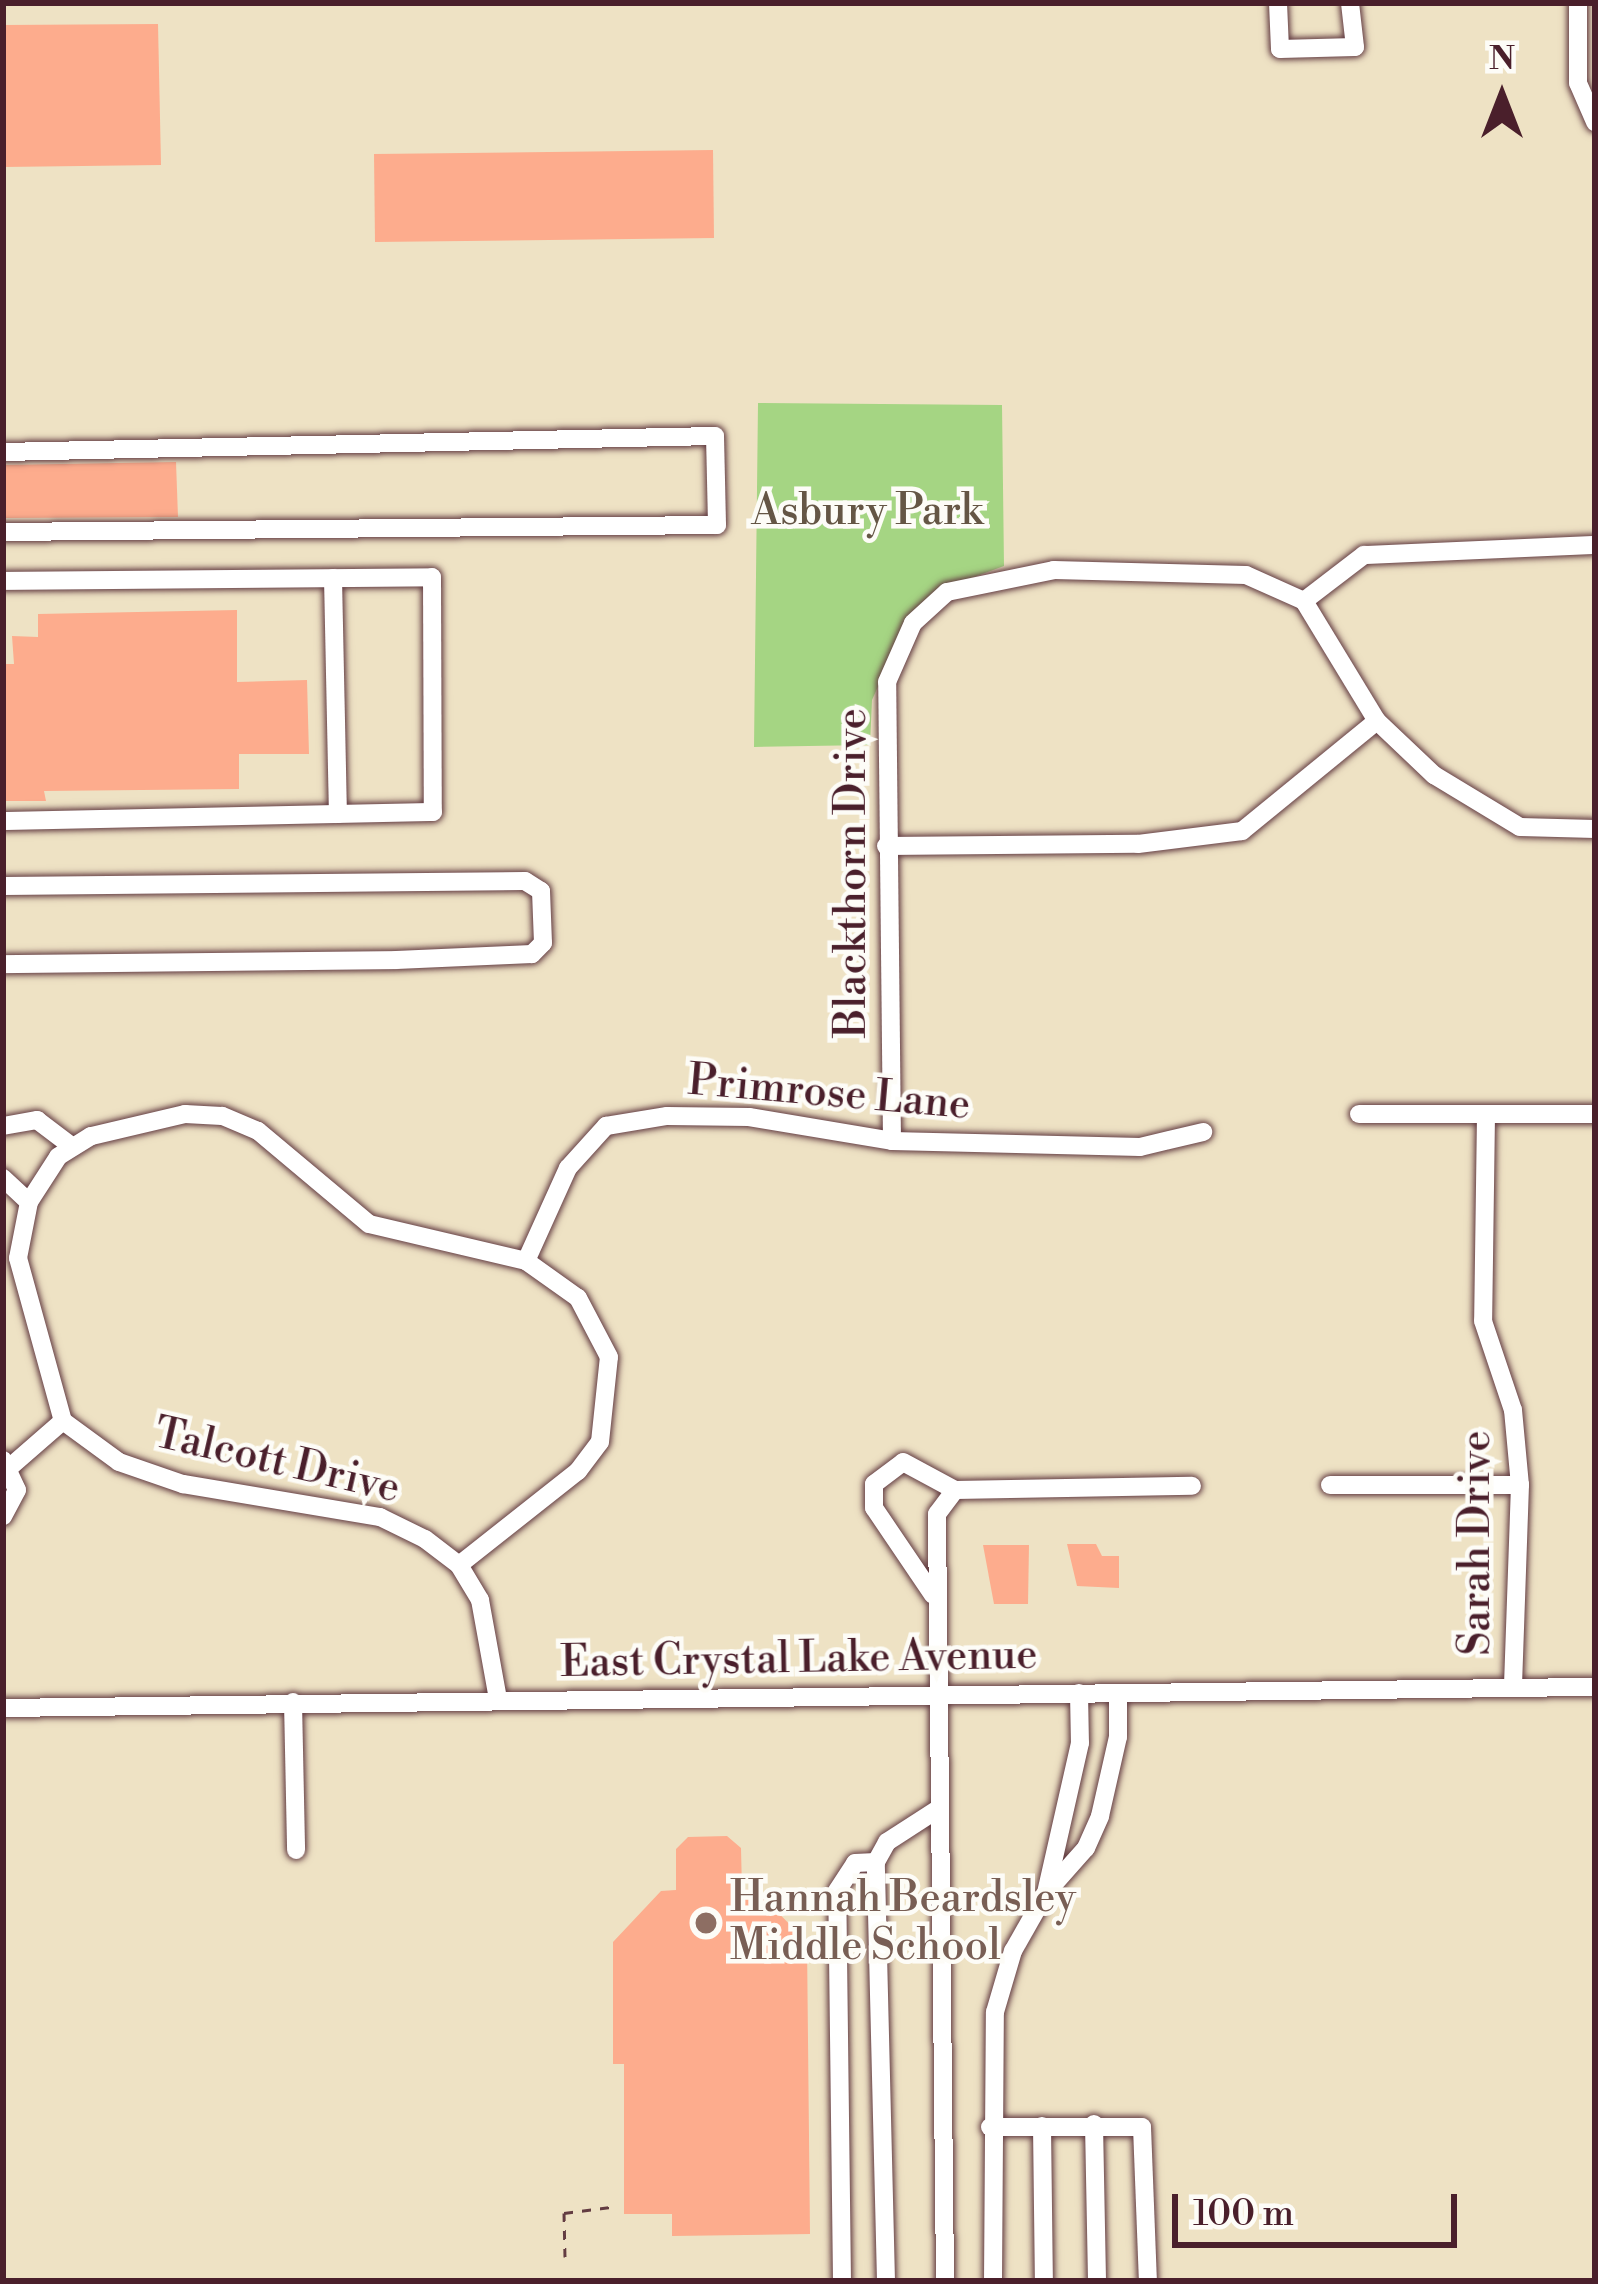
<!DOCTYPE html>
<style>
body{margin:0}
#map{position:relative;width:1598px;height:2284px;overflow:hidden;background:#eee2c4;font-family:"Libre Bodoni",serif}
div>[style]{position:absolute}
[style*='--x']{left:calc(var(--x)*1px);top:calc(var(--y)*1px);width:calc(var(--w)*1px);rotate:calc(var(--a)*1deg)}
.green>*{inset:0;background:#a5d583}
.building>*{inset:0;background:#fdac8d}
.path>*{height:3px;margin-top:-1.5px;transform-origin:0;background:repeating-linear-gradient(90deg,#633c42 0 9px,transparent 0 18px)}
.roads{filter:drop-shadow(0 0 3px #633c42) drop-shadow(0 0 3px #633c42)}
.minor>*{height:18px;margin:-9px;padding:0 9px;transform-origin:9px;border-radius:9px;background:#fff}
.dots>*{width:33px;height:33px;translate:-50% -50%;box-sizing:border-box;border:6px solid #fdfcf7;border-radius:50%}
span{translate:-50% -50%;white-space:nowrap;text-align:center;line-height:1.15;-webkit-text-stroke:9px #fdfcf7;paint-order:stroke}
.park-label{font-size:42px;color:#655645}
.street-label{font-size:42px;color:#4a1f2b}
.education-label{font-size:42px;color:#785e54}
.left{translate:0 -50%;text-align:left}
.frame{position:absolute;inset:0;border:6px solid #4a1f2b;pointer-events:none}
.north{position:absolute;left:1442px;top:36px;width:120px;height:120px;-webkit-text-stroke:9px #fdfcf7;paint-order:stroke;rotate:0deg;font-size:33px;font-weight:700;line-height:48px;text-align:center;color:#4a1f2b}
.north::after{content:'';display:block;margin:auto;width:42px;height:54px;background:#4a1f2b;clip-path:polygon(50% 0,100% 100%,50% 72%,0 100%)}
.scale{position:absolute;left:1172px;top:2194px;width:285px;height:54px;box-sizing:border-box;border:6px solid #4a1f2b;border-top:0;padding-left:15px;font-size:36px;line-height:42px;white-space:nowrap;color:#4a1f2b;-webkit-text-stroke:9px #fdfcf7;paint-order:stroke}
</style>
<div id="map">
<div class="green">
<div style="clip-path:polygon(758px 403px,1002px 405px,1004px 566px,944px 588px,908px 619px,872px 700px,870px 745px,754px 747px)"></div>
</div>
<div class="building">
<div style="clip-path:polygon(158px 24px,161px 165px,3px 167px,3px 25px)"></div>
<div style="clip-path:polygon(713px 150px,714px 238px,375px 242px,374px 154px)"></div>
<div style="clip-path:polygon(176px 462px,178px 517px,3px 518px,3px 465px)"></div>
<div style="clip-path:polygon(237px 610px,237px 682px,307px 680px,309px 754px,239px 754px,239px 789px,44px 791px,46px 801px,3px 801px,3px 664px,14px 664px,12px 636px,38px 637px,38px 614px)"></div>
<div style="clip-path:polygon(1067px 1544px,1096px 1544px,1102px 1556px,1119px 1556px,1119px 1588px,1077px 1586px)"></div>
<div style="clip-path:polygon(983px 1545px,1029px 1545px,1028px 1604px,994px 1604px)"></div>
<div style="clip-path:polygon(727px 1836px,741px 1848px,742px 1890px,755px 1889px,807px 1942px,810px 2234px,672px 2236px,672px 2214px,624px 2214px,624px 2064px,613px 2064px,613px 1942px,661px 1891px,676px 1890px,676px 1849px,688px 1837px)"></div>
</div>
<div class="path">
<div style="--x:565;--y:2257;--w:44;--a:-91.3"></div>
<div style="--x:564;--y:2213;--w:47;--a:-7.3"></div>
</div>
<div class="roads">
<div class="minor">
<div style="--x:1278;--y:3;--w:46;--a:87.5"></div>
<div style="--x:1280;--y:49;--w:75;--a:-1.5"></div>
<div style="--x:1355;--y:47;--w:44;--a:-96.5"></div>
<div style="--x:1578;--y:3;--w:80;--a:90"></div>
<div style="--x:1578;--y:83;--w:43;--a:66.4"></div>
<div style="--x:3;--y:452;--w:712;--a:-1.29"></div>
<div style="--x:715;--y:436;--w:89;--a:88.7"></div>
<div style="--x:717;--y:525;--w:714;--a:179.44"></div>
<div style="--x:333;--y:578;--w:236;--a:88.8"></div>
<div style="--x:3;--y:581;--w:429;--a:-0.5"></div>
<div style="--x:432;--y:577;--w:235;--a:89.8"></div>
<div style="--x:433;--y:812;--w:430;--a:178.8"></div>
<div style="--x:1304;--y:601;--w:76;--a:-37.5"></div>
<div style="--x:1364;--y:555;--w:231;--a:-2.5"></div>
<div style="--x:886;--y:846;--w:252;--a:-0.5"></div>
<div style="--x:1138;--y:844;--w:105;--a:-7.1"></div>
<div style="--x:1242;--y:831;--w:174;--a:-39.2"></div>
<div style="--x:3;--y:886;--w:522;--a:-0.55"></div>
<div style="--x:525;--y:881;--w:19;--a:32"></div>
<div style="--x:541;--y:891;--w:52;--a:87.8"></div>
<div style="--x:543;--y:943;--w:16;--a:135"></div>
<div style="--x:532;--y:954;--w:136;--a:177.5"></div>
<div style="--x:396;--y:960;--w:393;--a:179.4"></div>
<div style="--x:1359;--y:1114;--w:236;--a:0"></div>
<div style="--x:1486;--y:1115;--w:206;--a:90.8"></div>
<div style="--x:1483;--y:1321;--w:94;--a:71.4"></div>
<div style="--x:1513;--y:1410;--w:75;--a:84.7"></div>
<div style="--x:1520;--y:1485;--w:203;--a:92"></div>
<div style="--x:3;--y:1126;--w:35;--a:-10"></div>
<div style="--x:37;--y:1120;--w:41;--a:37.1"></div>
<div style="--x:892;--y:1141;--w:459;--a:-90.6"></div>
<div style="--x:887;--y:682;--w:64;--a:-66.2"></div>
<div style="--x:913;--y:623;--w:46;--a:-42.4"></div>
<div style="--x:947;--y:592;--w:109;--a:-11.6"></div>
<div style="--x:1054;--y:570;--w:192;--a:1.5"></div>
<div style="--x:1246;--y:575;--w:64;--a:24.1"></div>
<div style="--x:1304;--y:601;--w:140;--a:58.7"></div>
<div style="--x:1377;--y:721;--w:79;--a:43.5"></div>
<div style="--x:1434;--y:775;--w:100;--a:31.2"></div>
<div style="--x:1520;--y:827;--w:75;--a:1.5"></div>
<div style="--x:3;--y:1178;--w:35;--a:43"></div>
<div style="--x:526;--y:1261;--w:102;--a:-65.7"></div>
<div style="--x:568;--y:1168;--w:57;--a:-47.9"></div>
<div style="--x:606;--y:1126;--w:62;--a:-9.3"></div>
<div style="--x:667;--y:1116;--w:82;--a:0.7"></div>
<div style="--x:749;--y:1117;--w:145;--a:9.5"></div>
<div style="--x:892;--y:1141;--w:248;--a:1.4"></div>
<div style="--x:1140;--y:1147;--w:65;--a:-13.4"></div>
<div style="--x:3;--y:1460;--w:33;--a:65"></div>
<div style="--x:17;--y:1490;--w:30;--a:118"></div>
<div style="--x:10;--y:1467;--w:70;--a:-41"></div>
<div style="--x:1330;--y:1485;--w:190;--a:0"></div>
<div style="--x:459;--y:1565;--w:152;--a:-38.3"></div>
<div style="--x:578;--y:1471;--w:36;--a:-53"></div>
<div style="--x:600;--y:1442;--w:85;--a:-84"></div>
<div style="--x:609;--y:1357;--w:67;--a:-117.7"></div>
<div style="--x:578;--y:1298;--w:64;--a:-144.6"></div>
<div style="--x:526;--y:1261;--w:161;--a:-166.7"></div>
<div style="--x:369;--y:1224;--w:145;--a:-140"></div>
<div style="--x:258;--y:1131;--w:39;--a:-157"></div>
<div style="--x:222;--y:1116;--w:37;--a:-177"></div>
<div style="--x:185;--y:1114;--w:97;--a:166.8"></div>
<div style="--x:91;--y:1136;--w:39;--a:148"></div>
<div style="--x:58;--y:1157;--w:54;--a:122.8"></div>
<div style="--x:29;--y:1202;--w:57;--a:101.1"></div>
<div style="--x:18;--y:1258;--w:169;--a:74.6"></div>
<div style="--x:63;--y:1421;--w:69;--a:36.2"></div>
<div style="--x:119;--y:1462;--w:68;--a:19"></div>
<div style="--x:183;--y:1484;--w:200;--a:9.5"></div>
<div style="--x:380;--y:1517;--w:50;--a:26.1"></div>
<div style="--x:425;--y:1539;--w:43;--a:37.4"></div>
<div style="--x:459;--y:1565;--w:41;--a:59"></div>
<div style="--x:480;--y:1600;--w:101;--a:79.7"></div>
<div style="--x:933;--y:1595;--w:105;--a:-124.1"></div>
<div style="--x:874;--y:1508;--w:24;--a:-90"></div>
<div style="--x:874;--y:1484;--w:36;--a:-37"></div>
<div style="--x:903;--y:1462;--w:59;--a:28.3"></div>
<div style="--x:1079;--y:1693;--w:50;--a:88.9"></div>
<div style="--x:1080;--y:1743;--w:154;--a:102.8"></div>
<div style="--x:1046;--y:1893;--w:60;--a:-48.4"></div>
<div style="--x:1086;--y:1848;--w:35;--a:-66"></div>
<div style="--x:1100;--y:1816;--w:81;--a:-77.2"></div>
<div style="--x:1118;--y:1737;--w:44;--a:-90"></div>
<div style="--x:293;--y:1702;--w:148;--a:88.8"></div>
<div style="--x:3;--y:1708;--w:1592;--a:-0.76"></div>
<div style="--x:1094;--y:2124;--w:157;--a:88.9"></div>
<div style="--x:1042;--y:2126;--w:155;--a:89.3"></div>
<div style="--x:990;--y:2127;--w:152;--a:0"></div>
<div style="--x:1142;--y:2127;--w:154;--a:87.8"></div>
<div style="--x:842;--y:2281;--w:390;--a:-90.7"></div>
<div style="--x:837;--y:1891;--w:33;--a:-57"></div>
<div style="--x:855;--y:1863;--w:21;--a:-3"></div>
<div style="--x:886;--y:2281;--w:419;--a:-91.4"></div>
<div style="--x:876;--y:1862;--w:23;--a:-61"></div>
<div style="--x:887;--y:1842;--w:61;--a:-32.9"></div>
<div style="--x:945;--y:2281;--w:767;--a:-90.6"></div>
<div style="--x:937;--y:1514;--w:30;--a:-53"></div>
<div style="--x:955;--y:1490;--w:237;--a:-1"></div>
<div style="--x:993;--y:2281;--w:269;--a:-89.6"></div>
<div style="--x:995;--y:2012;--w:64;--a:-73.6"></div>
<div style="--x:1013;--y:1951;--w:67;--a:-60.4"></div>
</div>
</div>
<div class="dots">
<div style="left:706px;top:1923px;background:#8d6e63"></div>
</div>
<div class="park-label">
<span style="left:867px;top:512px">Asbury Park</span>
</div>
<div class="street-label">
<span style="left:853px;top:873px;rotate:-90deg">Blackthorn Drive</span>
<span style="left:829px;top:1094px;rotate:5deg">Primrose Lane</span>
<span style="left:277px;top:1462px;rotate:13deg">Talcott Drive</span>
<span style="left:1477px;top:1543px;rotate:-90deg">Sarah Drive</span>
<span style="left:799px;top:1660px;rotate:-1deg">East Crystal Lake Avenue</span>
</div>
<div class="education-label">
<span class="left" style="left:730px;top:1923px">Hannah Beardsley<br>Middle School</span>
</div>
<div class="frame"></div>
<div class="north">N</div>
<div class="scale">100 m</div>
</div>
